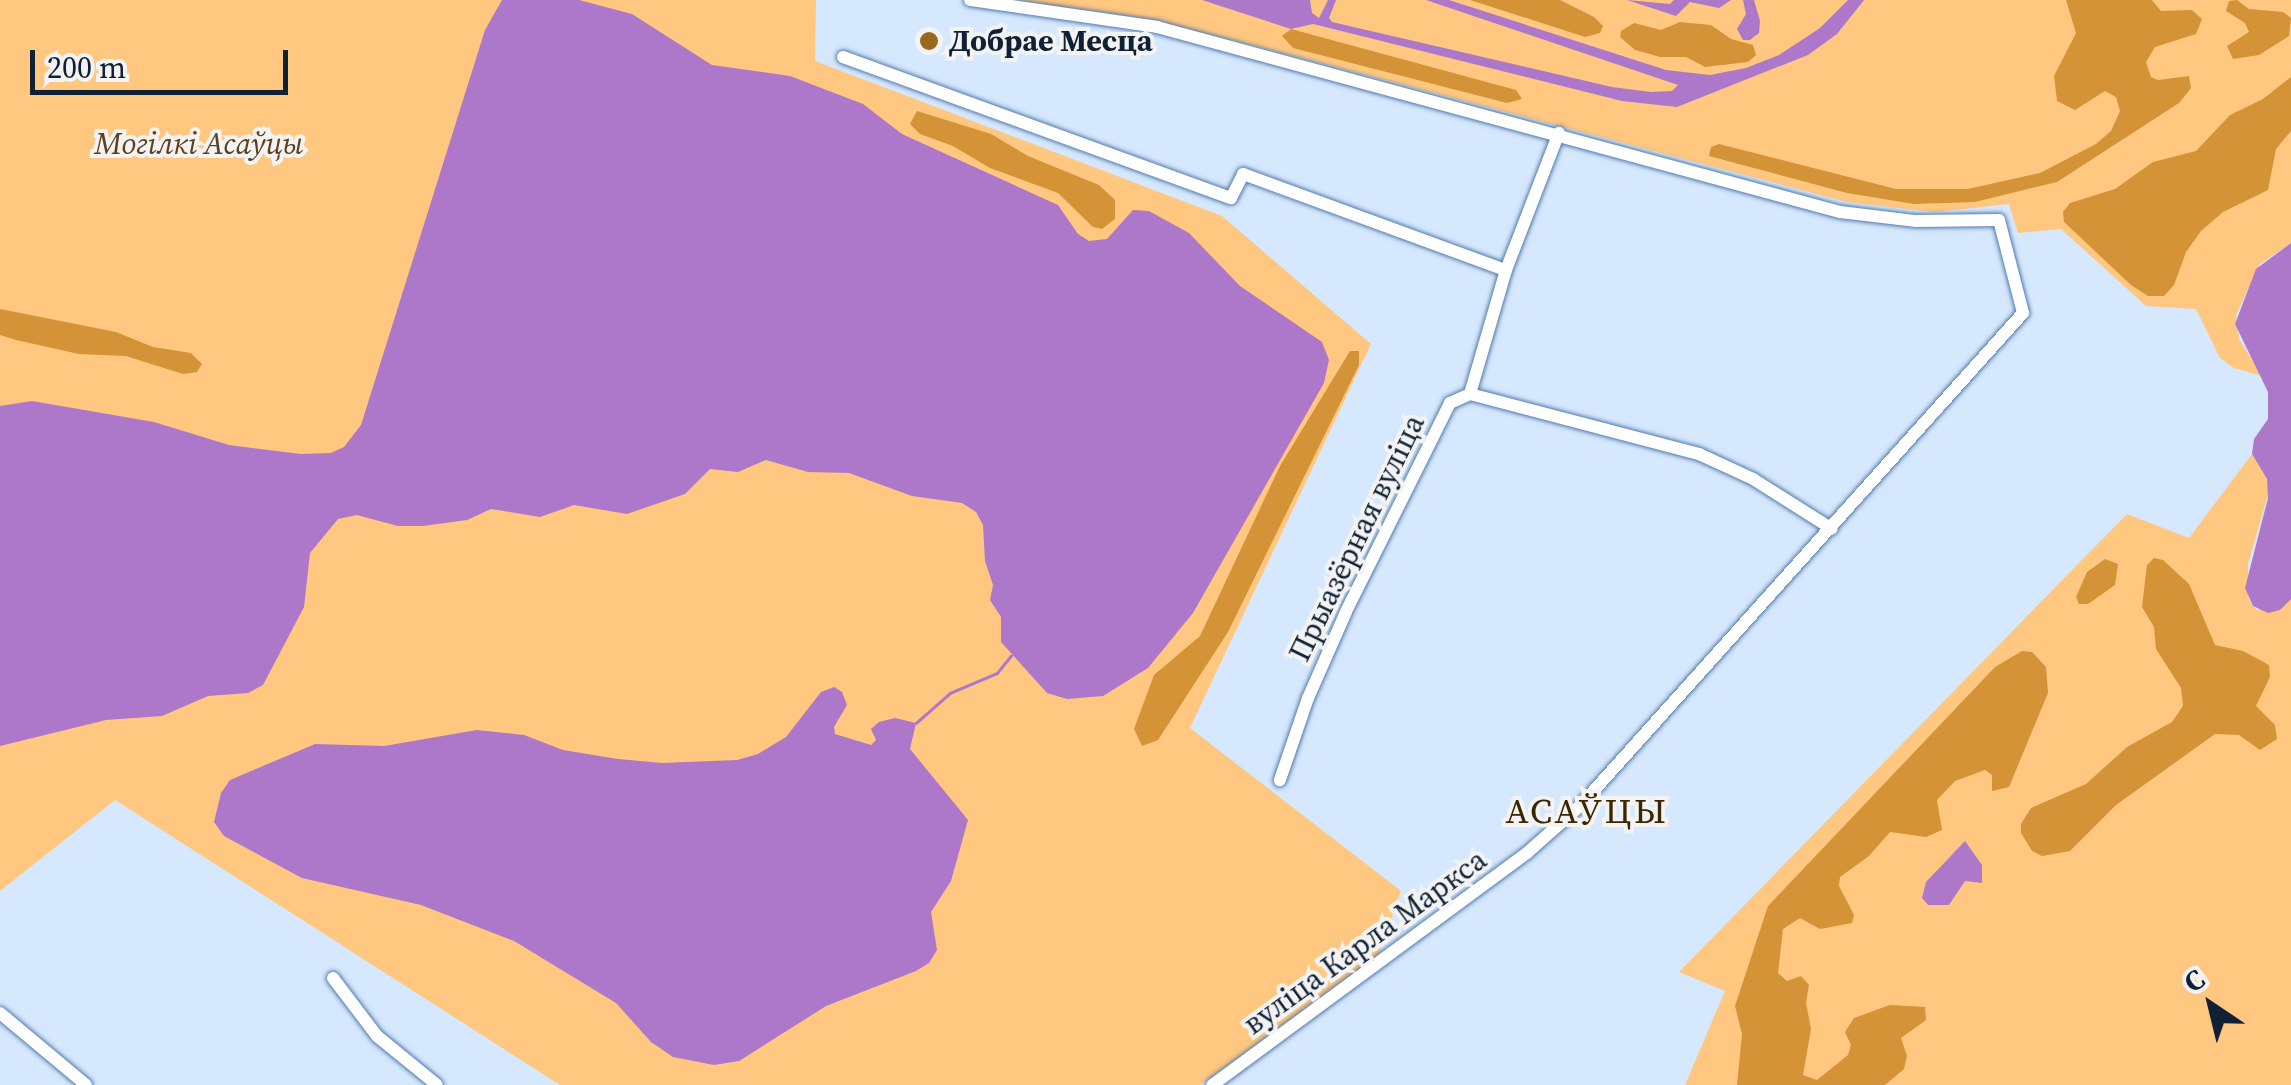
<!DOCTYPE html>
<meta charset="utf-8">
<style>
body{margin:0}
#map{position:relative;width:2291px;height:1085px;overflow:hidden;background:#d6e8fe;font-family:"Source Serif 4",serif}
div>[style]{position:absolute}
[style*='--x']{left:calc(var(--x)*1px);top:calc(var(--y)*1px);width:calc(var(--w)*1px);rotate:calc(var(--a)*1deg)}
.green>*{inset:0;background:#ffc77f}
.forest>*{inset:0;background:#d39336}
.water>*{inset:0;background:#ad78ca}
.stream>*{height:2.5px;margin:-1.25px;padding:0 1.25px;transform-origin:1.25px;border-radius:1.25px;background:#ad78ca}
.roads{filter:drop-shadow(0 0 2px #517bac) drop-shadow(0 0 2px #517bac)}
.minor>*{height:12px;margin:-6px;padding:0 6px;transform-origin:6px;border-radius:6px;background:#fff}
.dots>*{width:28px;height:28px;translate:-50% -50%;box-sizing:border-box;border:5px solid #f3f3f3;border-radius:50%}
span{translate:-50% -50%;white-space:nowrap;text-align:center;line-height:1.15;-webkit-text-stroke:8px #f3f3f3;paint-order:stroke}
.poi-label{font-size:30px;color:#102135;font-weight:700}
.left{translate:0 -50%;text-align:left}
.park-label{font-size:30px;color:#5c411c;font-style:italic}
.street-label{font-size:30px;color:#102135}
.quarter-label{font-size:35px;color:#3c2501;letter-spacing:2.5px}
.north{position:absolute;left:2161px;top:955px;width:100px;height:100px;-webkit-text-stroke:8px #f3f3f3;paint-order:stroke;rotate:325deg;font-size:28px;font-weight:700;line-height:40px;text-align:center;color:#102135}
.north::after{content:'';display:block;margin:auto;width:35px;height:45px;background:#102135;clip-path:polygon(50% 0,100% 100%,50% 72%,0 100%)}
.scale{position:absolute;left:30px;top:50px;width:258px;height:45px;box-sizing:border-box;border:5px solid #102135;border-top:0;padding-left:12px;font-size:30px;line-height:35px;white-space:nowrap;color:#102135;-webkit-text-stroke:8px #f3f3f3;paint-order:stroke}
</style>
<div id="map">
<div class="green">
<div style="clip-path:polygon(0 0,816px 0,815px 61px,1222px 216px,1371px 344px,1190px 728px,1401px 891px,1378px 958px,1200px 1085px,560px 1085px,115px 800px,0 891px)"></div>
<div style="clip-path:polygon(1017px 0,2291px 0,2291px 243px,2260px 264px,2236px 315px,2239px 339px,2262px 376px,2234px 368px,2220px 358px,2196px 309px,2146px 306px,2061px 229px,2018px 233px,2009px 204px,1934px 212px,1847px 202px,1229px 39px,1162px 23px)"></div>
<div style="clip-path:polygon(2252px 454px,2265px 475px,2269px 491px,2248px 564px,2249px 601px,2257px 610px,2291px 599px,2291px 1085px,1685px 1085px,1725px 991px,1679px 972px,2127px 514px,2189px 538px)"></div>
</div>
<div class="forest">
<div style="clip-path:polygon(1470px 0,1560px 0,1594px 17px,1603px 26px,1600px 33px,1585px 37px)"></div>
<div style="clip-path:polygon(2066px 0,2152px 0,2161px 11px,2192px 10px,2202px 19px,2196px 34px,2155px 47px,2146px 62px,2151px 77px,2158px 80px,2189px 76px,2191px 88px,2179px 103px,2057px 182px,1975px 202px,1914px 204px,1847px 193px,1709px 156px,1711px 147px,1719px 144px,1896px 189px,1968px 189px,2040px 173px,2096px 144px,2111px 131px,2120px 111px,2116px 97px,2105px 91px,2075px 110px,2057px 101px,2054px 76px,2076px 33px)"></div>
<div style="clip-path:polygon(2237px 0,2249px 9px,2283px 12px,2291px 18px,2289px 36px,2259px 55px,2233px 59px,2227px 46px,2249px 32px,2245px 23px,2226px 11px,2229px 1px)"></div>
<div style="clip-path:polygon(1680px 22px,1711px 25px,1731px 39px,1753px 45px,1756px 55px,1748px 62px,1705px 67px,1686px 57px,1660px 57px,1635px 50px,1620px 37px,1621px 31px,1634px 23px,1661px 30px)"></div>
<div style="clip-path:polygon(1291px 29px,1516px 90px,1522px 99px,1507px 103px,1293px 48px,1282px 36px)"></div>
<div style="clip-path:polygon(2291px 77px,2291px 131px,2276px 149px,2268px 190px,2223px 212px,2201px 231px,2186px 252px,2174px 285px,2164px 296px,2148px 296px,2131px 285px,2064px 222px,2063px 212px,2070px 203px,2115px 189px,2153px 162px,2196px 151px,2230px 115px,2263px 99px)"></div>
<div style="clip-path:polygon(917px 111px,991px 134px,1028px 156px,1099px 185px,1115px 200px,1115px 219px,1102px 229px,1093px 227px,1058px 193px,990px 168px,953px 146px,920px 134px,910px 124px)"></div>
<div style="clip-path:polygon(0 309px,116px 332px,153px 347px,191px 353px,202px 364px,197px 372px,183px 374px,126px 356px,79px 354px,16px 340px,0 335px)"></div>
<div style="clip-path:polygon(1350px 351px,1359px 351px,1359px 365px,1228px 632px,1158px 740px,1142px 746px,1134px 729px,1154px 675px,1200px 636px,1280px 466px)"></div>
<div style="clip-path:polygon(2154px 558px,2163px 560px,2189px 584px,2215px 645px,2243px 651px,2269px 665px,2270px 677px,2256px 706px,2275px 725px,2277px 739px,2260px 750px,2239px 735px,2215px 734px,2116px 805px,2070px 851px,2042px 856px,2032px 851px,2021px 833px,2021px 824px,2031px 808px,2086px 784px,2127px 747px,2172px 722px,2183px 706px,2181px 688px,2156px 649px,2154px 627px,2142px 607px,2147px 565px)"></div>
<div style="clip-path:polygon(2105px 559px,2118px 564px,2115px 585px,2088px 604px,2079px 604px,2076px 597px,2087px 572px)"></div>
<div style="clip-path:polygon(2022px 651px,2032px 652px,2046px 667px,2048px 693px,2009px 787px,1992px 791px,1992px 775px,1985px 770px,1955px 781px,1937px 800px,1942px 830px,1926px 837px,1890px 832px,1869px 856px,1840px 877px,1839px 886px,1854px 915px,1852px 923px,1820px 929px,1800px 918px,1783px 929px,1778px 973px,1787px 981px,1801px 976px,1809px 985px,1806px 1003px,1811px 1029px,1803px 1075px,1817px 1080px,1848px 1055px,1851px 1045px,1845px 1032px,1854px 1018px,1890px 1005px,1925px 1007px,1926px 1020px,1901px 1038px,1907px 1056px,1904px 1069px,1885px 1085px,1737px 1085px,1742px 1034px,1735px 1006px,1768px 906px,1995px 667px)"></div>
</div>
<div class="water">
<div style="clip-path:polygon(502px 0,579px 0,632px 14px,712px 65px,790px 76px,863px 104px,902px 134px,1058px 205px,1078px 234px,1089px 241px,1107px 239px,1133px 210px,1149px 211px,1189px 233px,1240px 286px,1322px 342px,1329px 360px,1324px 383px,1193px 613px,1148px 668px,1103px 696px,1067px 699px,1047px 693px,1001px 642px,1001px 617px,990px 600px,993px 585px,985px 561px,983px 525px,976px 512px,962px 503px,912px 496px,849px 473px,808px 472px,766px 460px,738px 472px,710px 469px,685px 494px,627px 514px,574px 505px,540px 517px,491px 509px,467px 520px,423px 526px,398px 526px,357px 515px,338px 519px,310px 553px,304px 607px,263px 685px,248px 693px,208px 696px,162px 716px,106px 720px,0 746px,0 406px,32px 401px,154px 422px,229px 445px,301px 454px,331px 453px,344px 447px,361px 425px,485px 30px)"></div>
<div style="clip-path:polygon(1202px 0,1310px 0,1312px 13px,1319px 18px,1328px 0,1336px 0,1329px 18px,1332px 22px,1612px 87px,1651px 92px,1672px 91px,1678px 85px,1426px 0,1449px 0,1666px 70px,1710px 75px,1746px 68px,1779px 55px,1820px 28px,1848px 0,1864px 0,1837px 34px,1808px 55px,1677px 107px,1622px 101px,1313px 24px,1291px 29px)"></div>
<div style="clip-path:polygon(1627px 0,1670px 4px,1674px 0,1731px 0,1719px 8px,1690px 2px,1676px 16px)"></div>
<div style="clip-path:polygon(1743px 0,1754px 0,1760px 21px,1759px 33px,1750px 40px,1743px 40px,1737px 29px,1746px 14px)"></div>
<div style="clip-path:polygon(2291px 243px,2291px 599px,2280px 610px,2268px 613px,2253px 606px,2245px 588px,2268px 498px,2267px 479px,2252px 454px,2254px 439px,2268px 419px,2268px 392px,2235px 324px,2256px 269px)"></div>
<div style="clip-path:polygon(834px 687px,842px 692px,847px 705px,834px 727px,835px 734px,871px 745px,876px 740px,871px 729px,879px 722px,895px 718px,916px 723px,910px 749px,968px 820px,951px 881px,931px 912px,937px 950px,929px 963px,916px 971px,826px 1006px,739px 1061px,714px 1065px,673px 1057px,651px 1042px,616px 1003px,514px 941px,421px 905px,302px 878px,224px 836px,214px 822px,221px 793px,230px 780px,315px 744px,384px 746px,477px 730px,524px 735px,563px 750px,618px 759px,662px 763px,737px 760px,758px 754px,786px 737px,821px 692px)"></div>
<div style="clip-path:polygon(1965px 841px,1982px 865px,1982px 883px,1965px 881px,1949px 905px,1928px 905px,1922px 898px,1926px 882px)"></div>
</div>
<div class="stream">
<div style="--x:916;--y:723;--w:45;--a:-41.4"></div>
<div style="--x:950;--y:693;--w:51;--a:-23.1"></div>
<div style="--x:997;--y:673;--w:22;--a:-51"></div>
</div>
<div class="roads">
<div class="minor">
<div style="--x:970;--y:0;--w:189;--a:8.2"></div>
<div style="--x:1157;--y:27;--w:708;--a:15.16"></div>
<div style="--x:1840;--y:212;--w:77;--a:6.8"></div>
<div style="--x:1916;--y:221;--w:83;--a:-0.7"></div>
<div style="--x:1999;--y:220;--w:96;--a:75.5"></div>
<div style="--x:2023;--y:313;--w:661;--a:131.94"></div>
<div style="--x:1581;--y:805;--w:72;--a:138.4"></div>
<div style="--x:1527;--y:853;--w:391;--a:143.6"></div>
<div style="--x:843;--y:57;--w:413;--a:20"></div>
<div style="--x:1231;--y:198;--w:27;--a:-63"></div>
<div style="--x:1243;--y:174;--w:280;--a:20.1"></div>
<div style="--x:1506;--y:270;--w:129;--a:106.2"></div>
<div style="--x:1470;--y:394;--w:22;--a:156"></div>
<div style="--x:1450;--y:403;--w:233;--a:116.5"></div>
<div style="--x:1346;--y:612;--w:94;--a:113.8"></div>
<div style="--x:1308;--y:698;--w:87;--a:108.9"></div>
<div style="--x:1506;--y:270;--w:147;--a:-68.9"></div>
<div style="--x:1470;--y:394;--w:237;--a:14.7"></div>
<div style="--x:1699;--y:454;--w:60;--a:24.8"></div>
<div style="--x:1753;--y:479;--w:93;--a:32.3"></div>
<div style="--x:333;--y:978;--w:73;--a:52.8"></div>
<div style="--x:377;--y:1036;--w:77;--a:39.2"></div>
<div style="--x:0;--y:1013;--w:112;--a:39.9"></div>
</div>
</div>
<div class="dots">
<div style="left:929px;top:41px;background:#99681b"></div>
</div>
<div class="poi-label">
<span class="left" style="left:949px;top:41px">Добрае Месца</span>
</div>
<div class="park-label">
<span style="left:199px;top:144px">Могілкі Асаўцы</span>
</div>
<div class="street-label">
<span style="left:1357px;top:538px;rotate:-64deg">Прыазёрная вуліца</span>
<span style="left:1365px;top:942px;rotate:-36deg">вуліца Карла Маркса</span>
</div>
<div class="quarter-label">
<span style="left:1587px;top:811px">АСАЎЦЫ</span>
</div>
<div class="north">С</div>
<div class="scale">200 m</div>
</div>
